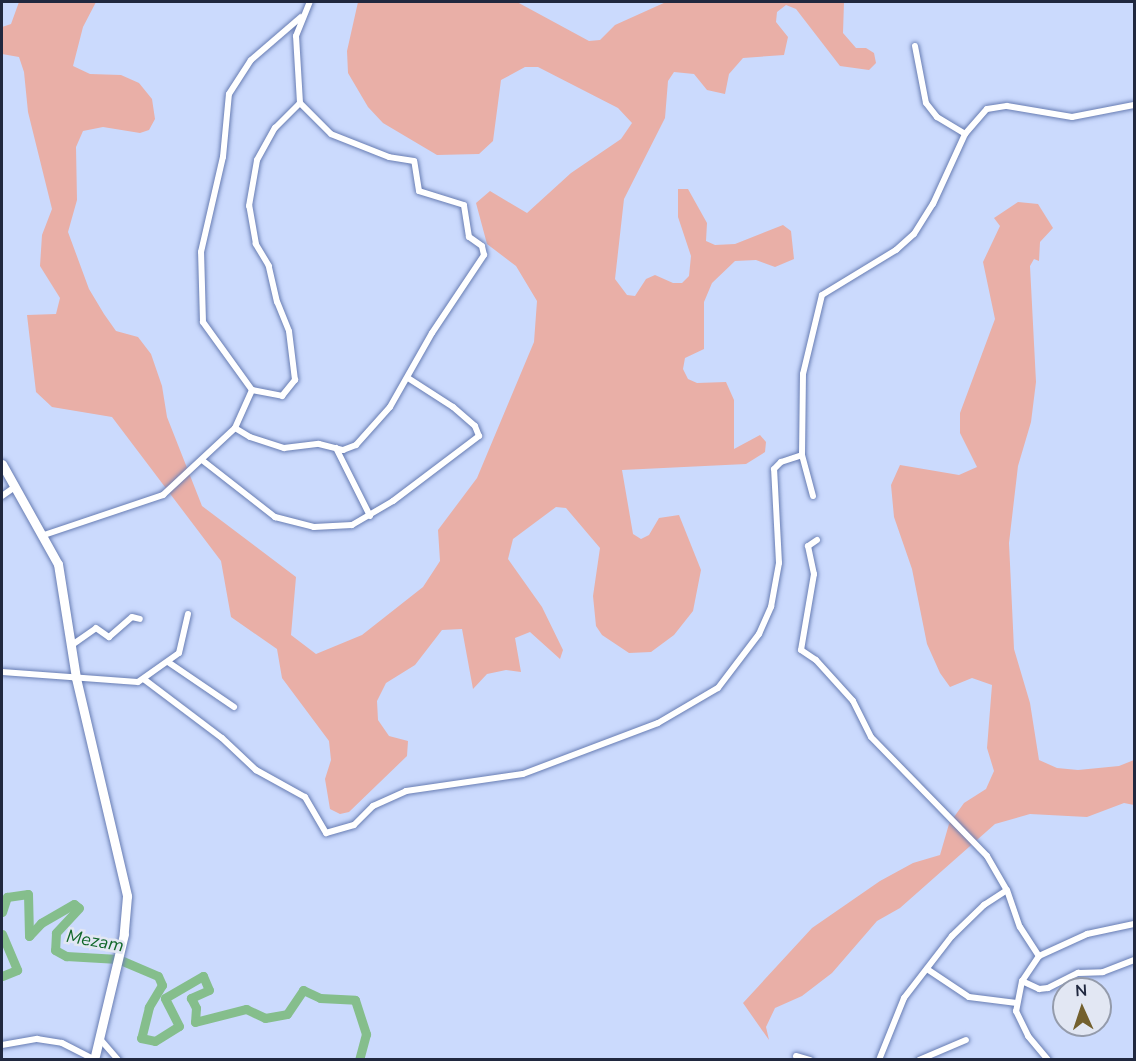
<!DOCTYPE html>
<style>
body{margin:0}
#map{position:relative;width:1136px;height:1061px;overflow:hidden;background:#cbdafd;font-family:"Nunito Sans",sans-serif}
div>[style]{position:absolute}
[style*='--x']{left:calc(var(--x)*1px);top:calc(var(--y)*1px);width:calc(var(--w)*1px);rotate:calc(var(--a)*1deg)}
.green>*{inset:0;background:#e9afa7}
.river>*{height:9px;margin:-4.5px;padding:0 4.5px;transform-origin:4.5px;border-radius:4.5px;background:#85be8c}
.roads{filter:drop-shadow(0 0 2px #687db3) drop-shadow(0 0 2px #687db3)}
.street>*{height:6px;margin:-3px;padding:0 3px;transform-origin:3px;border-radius:3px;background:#fff}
.secondary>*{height:9px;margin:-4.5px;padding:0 4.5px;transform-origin:4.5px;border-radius:4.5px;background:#fff}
span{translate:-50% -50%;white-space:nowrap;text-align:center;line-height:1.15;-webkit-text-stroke:5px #e2e7f3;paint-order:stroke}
.water-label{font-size:18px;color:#106729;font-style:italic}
.frame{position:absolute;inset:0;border:3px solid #20283f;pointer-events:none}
.north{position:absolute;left:1052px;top:977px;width:60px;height:60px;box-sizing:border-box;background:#e2e7f3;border:2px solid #949bab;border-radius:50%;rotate:357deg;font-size:16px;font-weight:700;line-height:24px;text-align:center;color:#20283f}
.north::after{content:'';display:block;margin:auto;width:21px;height:27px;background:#73602e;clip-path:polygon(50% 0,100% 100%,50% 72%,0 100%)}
</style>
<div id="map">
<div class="green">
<div style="clip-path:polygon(19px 2px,96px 2px,83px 27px,73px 66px,90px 74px,121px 75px,139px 83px,152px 99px,155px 119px,149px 130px,140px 133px,103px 127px,83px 131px,76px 147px,77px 200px,68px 232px,89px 289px,104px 314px,116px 331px,138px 337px,151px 354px,162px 386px,167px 417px,202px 506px,296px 577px,291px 635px,316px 654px,362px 635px,423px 587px,440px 561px,438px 530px,477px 478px,534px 342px,537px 301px,516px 266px,487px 244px,476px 203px,490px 191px,527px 213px,571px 173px,621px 139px,632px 123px,618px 108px,538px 67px,525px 67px,501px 80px,493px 141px,479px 154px,437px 155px,383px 123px,368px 107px,348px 73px,347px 51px,358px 2px,517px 2px,589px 41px,600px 40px,615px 25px,666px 2px,844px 2px,843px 33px,856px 48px,866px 48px,874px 53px,876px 63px,869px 70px,840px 66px,796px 9px,786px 5px,777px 12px,776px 22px,788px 37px,784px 55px,743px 58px,729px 74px,725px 94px,707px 90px,694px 74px,674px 72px,668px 81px,665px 118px,624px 199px,615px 279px,627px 295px,635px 296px,646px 279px,655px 275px,673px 283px,682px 283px,689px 276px,691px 256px,678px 217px,678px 189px,688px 189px,707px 223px,706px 241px,715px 245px,735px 244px,783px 225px,791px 231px,794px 259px,775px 267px,756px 260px,735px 261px,712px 283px,704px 302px,704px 349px,685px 358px,683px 369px,688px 379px,697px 383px,726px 382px,734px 400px,734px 449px,760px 435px,766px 442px,765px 452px,746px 464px,622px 470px,633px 534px,641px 539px,649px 535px,659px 518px,679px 515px,701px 570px,693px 611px,674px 635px,651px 652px,629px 653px,602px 635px,596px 626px,593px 596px,600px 548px,566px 508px,556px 507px,513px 539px,508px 559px,542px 607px,563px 650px,560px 659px,530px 632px,515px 638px,521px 672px,506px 670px,487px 674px,473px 689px,462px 629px,442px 630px,415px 665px,386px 683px,377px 701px,378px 720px,389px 736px,408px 741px,407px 756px,349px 812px,340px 814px,330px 809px,325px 779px,331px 760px,329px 741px,282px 678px,277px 649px,231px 617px,221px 561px,112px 417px,52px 407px,36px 392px,27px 315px,56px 314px,60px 298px,40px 266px,42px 235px,52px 209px,28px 112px,24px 72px,19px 57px,2px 54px,2px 27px,11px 24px)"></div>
<div style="clip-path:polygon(1018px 202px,1038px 204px,1053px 228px,1040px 242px,1039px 261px,1034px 259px,1030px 266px,1036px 382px,1031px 422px,1018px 466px,1009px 543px,1014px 649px,1030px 703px,1039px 760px,1057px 768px,1078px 770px,1119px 766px,1134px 760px,1134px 805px,1124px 803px,1087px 817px,1030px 814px,995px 824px,900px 908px,877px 921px,832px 973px,802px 996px,775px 1008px,766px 1027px,769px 1040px,743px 1003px,812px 928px,880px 881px,913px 863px,940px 855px,949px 824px,964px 803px,986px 789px,994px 771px,987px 748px,992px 685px,972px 678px,950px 687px,940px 673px,927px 644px,912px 569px,894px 517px,891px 485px,900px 465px,959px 475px,977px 467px,960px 433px,960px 413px,995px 319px,983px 262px,1000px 226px,994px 218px)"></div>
</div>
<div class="river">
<div style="--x:2;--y:912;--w:16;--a:-72"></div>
<div style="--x:7;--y:897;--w:21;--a:-8"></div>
<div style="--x:28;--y:894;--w:42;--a:88.6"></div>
<div style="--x:29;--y:936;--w:18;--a:-47"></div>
<div style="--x:41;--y:923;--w:38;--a:-30"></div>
<div style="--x:74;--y:904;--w:6;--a:39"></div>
<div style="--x:79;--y:908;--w:34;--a:133"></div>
<div style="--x:56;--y:933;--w:17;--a:93"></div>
<div style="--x:55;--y:950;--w:13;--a:29"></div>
<div style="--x:66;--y:956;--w:52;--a:3.3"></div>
<div style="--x:118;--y:959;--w:43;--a:23"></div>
<div style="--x:158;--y:976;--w:10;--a:66"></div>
<div style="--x:162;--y:985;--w:26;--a:121"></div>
<div style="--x:149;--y:1007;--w:32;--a:104"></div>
<div style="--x:141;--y:1038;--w:14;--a:12"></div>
<div style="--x:155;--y:1041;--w:28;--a:-32"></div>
<div style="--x:179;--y:1026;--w:31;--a:-117"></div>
<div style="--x:165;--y:998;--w:44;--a:-30.1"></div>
<div style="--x:203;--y:976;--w:15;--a:67"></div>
<div style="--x:209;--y:990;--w:20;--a:156"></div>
<div style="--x:191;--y:998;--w:11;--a:63"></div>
<div style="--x:196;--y:1008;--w:14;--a:94"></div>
<div style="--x:195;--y:1022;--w:53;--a:-14.3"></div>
<div style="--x:246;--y:1009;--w:21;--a:25"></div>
<div style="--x:265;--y:1018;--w:22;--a:-10"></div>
<div style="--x:287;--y:1014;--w:29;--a:-56"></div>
<div style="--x:303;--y:990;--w:19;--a:25"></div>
<div style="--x:320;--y:998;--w:35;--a:3"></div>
<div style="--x:355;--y:1000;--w:36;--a:72"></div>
<div style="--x:366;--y:1034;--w:27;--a:105"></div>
<div style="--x:2;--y:934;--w:39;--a:67"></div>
<div style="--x:17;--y:970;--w:16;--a:158"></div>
</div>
<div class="roads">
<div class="street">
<div style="--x:915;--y:46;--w:58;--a:79.1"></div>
<div style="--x:926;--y:103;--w:18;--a:52"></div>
<div style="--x:937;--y:117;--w:33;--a:31"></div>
<div style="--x:252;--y:390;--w:84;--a:-125.8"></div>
<div style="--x:203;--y:322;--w:70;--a:-91.6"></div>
<div style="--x:201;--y:252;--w:98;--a:-77"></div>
<div style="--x:223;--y:157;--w:63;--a:-84.6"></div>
<div style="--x:229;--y:94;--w:40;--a:-57.1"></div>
<div style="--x:251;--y:60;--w:66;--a:-40.7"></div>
<div style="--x:235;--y:428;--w:17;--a:31"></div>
<div style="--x:250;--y:437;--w:36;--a:18"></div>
<div style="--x:284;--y:448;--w:35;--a:-7"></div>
<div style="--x:319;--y:444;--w:25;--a:14"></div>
<div style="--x:343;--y:450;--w:14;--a:-21"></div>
<div style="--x:356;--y:445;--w:51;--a:-48.2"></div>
<div style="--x:390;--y:407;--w:85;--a:-60.4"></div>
<div style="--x:432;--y:333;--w:94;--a:-56.3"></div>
<div style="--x:484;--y:255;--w:9;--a:-103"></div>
<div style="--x:482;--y:246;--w:16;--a:-145"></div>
<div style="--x:469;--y:237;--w:32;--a:-99"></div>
<div style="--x:464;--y:205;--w:47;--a:-162.7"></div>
<div style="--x:419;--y:191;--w:30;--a:-99"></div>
<div style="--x:414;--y:161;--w:25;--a:-171"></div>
<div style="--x:389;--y:157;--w:62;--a:-158.4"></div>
<div style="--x:331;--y:134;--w:44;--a:-135"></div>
<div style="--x:336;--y:448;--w:76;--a:63.4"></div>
<div style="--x:202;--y:460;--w:93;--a:38"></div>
<div style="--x:275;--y:517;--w:40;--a:14.4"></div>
<div style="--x:314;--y:527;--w:38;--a:-3"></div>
<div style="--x:352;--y:525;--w:48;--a:-30.3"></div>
<div style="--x:393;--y:501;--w:108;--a:-37.1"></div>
<div style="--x:479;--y:436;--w:11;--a:-112"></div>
<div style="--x:475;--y:426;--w:29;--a:-139"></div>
<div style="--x:453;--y:407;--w:54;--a:-147.2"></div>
<div style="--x:2;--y:496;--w:16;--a:-35"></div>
<div style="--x:813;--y:496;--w:42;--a:-105"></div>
<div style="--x:802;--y:455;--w:81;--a:-89.3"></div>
<div style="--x:803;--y:374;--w:81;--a:-76.5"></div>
<div style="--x:822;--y:295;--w:87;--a:-31.3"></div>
<div style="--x:896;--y:250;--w:24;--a:-42"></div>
<div style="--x:914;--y:234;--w:36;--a:-58"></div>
<div style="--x:933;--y:204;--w:77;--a:-65.4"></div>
<div style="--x:965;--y:134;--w:33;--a:-49"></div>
<div style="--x:987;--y:109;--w:20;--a:-9"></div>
<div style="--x:1007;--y:106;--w:66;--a:9.6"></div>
<div style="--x:1072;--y:117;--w:63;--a:-11"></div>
<div style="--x:44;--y:535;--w:126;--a:-18.6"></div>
<div style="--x:163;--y:495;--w:98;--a:-42.9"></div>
<div style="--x:235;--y:428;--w:42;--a:-65.9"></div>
<div style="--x:252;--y:390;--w:31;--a:11"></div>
<div style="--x:282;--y:396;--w:21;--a:-51"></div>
<div style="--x:295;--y:380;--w:49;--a:-97"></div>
<div style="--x:289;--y:331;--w:31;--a:-112"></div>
<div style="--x:277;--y:302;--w:37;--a:-103"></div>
<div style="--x:269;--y:266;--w:26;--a:-121"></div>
<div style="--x:256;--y:244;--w:39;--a:-100"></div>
<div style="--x:249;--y:206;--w:47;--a:-80.1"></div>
<div style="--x:257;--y:160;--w:37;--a:-61"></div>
<div style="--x:275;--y:128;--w:35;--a:-45"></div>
<div style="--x:300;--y:103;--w:67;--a:-93.4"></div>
<div style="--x:296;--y:36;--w:37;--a:-68"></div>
<div style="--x:817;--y:540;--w:11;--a:146"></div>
<div style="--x:808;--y:546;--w:29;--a:78"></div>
<div style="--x:814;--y:574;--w:77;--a:99.7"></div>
<div style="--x:801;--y:650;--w:18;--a:34"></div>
<div style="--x:816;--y:660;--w:55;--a:47.9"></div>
<div style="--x:853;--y:701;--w:40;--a:63.4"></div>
<div style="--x:871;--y:737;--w:166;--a:45.7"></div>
<div style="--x:987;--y:856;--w:39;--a:60"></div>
<div style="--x:1007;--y:890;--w:39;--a:71"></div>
<div style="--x:1020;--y:927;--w:35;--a:57"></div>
<div style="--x:1039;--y:956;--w:30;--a:124"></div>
<div style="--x:1022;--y:981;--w:31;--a:101"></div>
<div style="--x:1016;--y:1011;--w:28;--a:64"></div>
<div style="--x:1028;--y:1036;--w:31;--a:50"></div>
<div style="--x:72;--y:645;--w:29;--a:-35"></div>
<div style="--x:96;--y:628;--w:16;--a:35"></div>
<div style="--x:109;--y:637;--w:30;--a:-41"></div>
<div style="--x:132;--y:617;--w:8;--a:14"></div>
<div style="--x:168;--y:662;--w:80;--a:34.3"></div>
<div style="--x:2;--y:672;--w:136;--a:4.2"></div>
<div style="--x:138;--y:682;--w:50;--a:-35.3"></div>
<div style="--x:179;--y:653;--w:40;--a:-77"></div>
<div style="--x:145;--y:680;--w:96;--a:37"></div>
<div style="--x:222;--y:738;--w:47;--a:43.3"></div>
<div style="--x:256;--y:770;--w:56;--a:28.9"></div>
<div style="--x:305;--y:797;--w:42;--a:59.7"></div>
<div style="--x:326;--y:833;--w:29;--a:-16"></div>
<div style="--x:354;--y:825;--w:27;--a:-45"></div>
<div style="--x:373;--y:806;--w:36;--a:-24"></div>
<div style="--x:406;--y:791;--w:118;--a:-8.3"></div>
<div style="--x:523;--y:774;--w:144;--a:-20.7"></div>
<div style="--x:658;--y:723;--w:69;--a:-30.3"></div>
<div style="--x:718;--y:688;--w:68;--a:-52.8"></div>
<div style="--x:759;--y:634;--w:30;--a:-66"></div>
<div style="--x:771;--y:607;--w:45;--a:-79.7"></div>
<div style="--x:779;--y:563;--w:94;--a:-93"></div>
<div style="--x:774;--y:469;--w:10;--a:-45"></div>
<div style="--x:781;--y:462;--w:22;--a:-18"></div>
<div style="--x:1039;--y:956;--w:53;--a:-24.6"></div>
<div style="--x:1087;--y:934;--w:48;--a:-12"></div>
<div style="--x:927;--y:969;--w:50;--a:33.7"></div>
<div style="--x:969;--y:997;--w:48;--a:7.1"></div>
<div style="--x:1022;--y:981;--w:19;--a:25"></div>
<div style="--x:1039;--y:989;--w:9;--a:-6"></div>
<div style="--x:1048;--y:988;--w:34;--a:-27"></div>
<div style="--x:1078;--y:973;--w:25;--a:-2"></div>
<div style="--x:1103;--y:972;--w:33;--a:-21"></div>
<div style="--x:100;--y:1039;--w:28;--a:49"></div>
<div style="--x:2;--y:1045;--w:36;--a:-10"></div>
<div style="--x:37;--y:1039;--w:25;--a:9"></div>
<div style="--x:62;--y:1043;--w:36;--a:27"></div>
<div style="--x:796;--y:1056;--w:15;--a:16"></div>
<div style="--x:879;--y:1060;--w:67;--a:-68"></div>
<div style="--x:904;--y:998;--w:78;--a:-52.3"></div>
<div style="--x:952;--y:936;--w:45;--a:-44.1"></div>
<div style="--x:984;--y:905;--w:27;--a:-33"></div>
<div style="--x:919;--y:1060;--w:51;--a:-23.1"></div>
</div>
<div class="secondary">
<div style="--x:2;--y:464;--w:115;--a:60.8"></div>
<div style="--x:58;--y:564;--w:115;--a:81"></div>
<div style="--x:76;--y:678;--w:224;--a:76.8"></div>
<div style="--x:127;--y:896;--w:38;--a:95"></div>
<div style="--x:124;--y:934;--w:130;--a:103.4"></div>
</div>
</div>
<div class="water-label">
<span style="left:95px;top:941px;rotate:10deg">Mezam</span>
</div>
<div class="frame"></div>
<div class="north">N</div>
</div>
